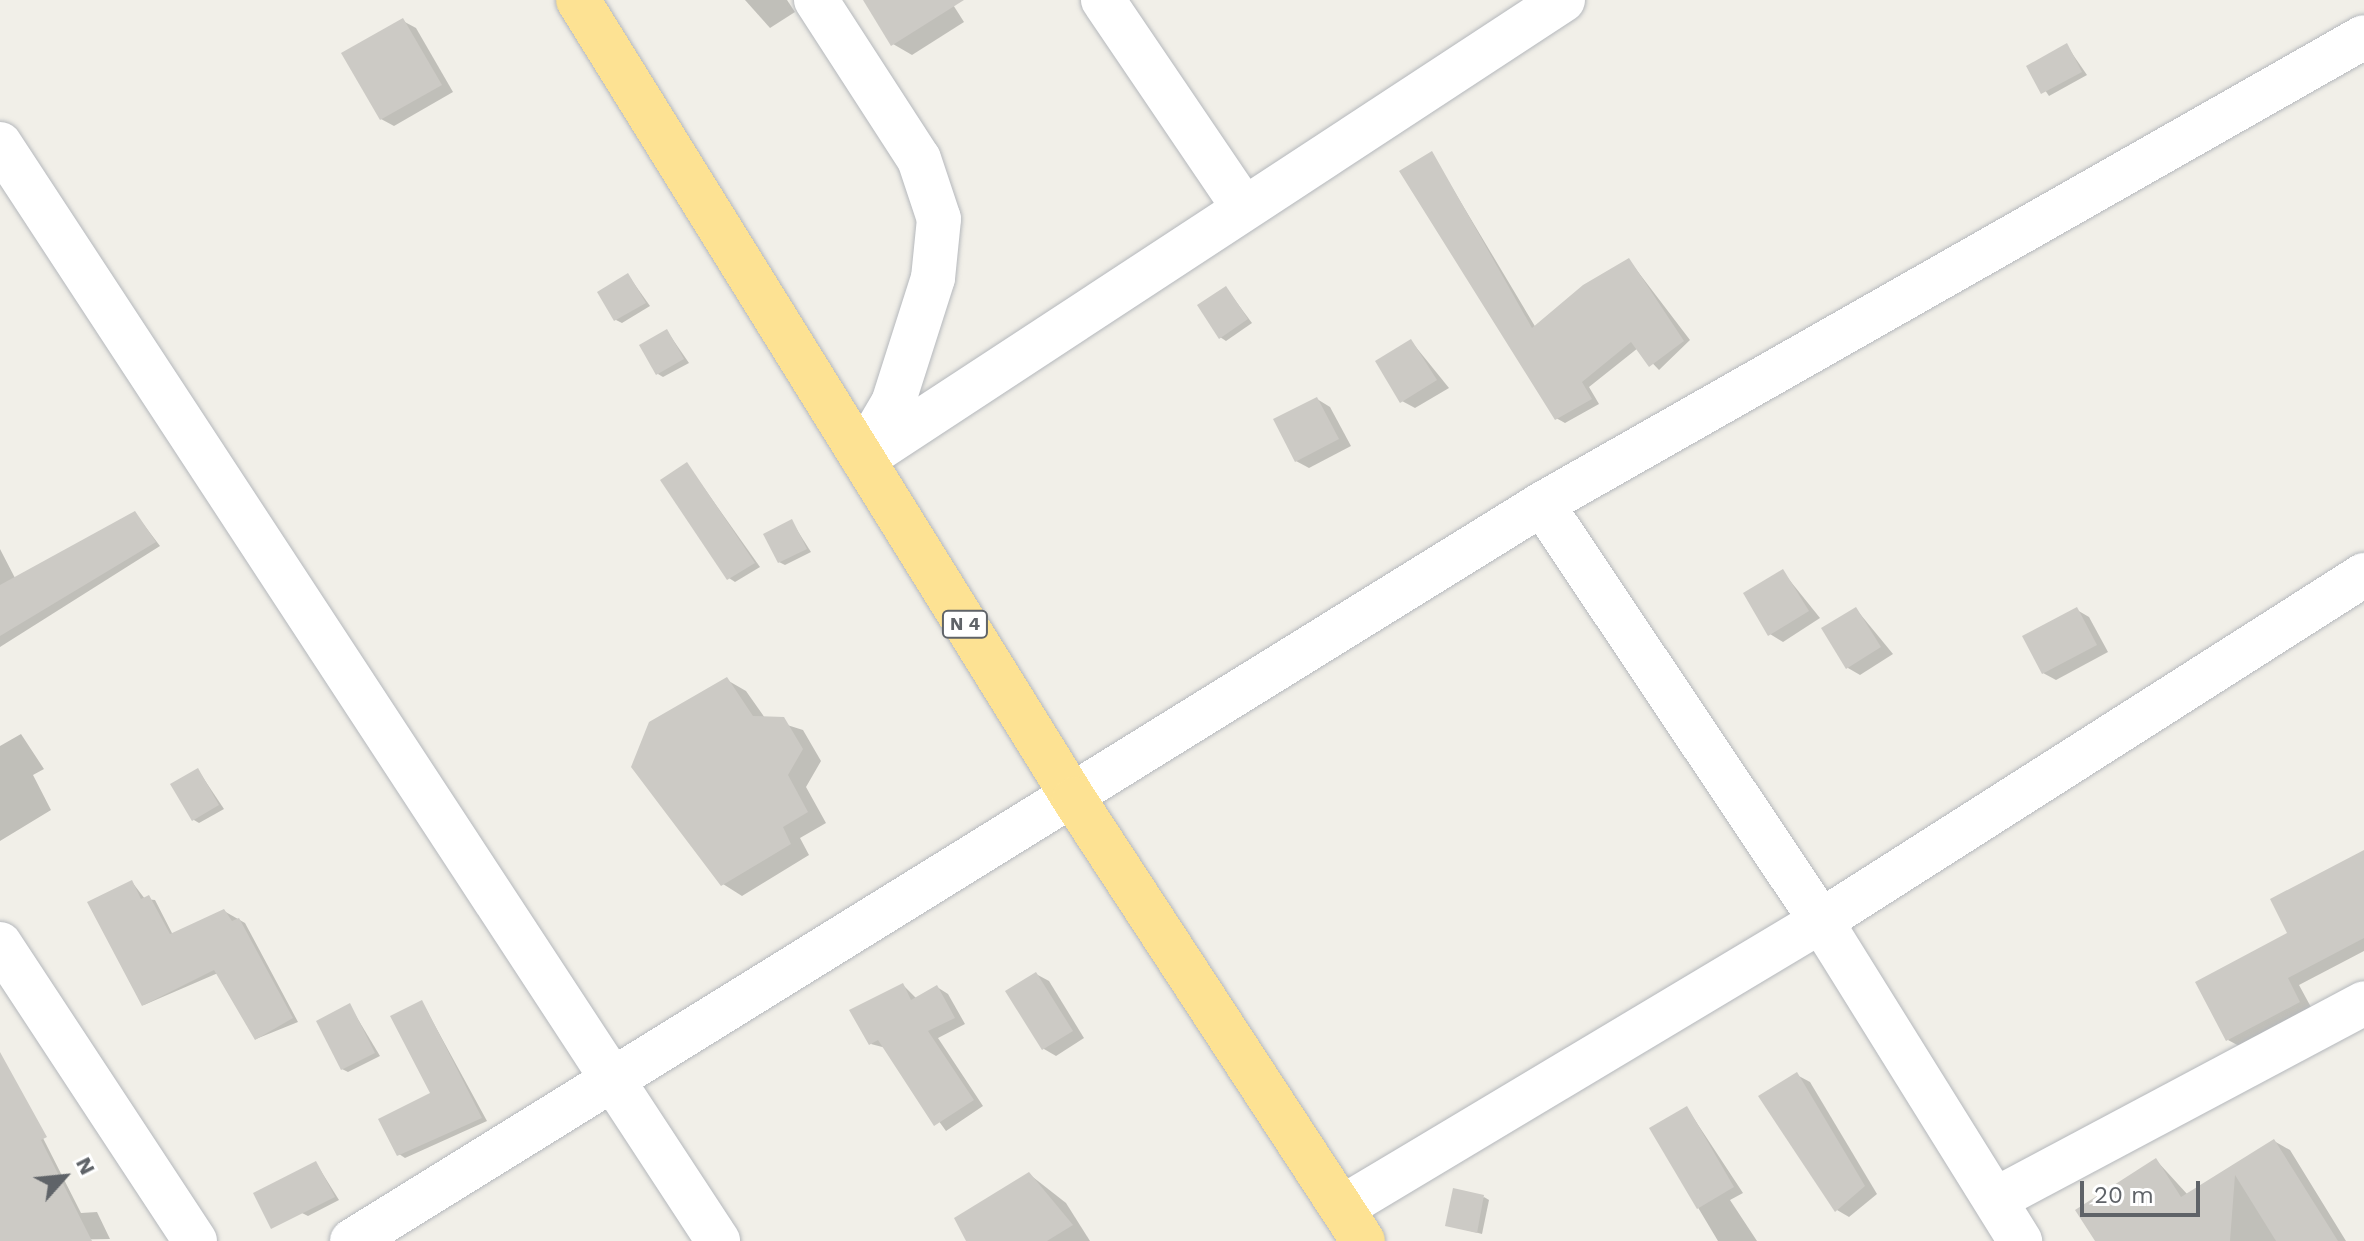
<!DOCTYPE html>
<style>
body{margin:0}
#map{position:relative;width:2364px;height:1241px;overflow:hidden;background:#f1efe8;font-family:"Work Sans",sans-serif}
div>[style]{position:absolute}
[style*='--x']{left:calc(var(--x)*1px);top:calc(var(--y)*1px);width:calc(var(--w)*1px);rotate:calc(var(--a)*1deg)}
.shadow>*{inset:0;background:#0003}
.building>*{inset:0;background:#cccac5}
.roads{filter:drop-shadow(0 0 2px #b5b8bc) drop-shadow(0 0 2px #b5b8bc)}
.minor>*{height:44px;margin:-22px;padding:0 22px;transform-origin:22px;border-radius:22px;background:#fff}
.highway>*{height:44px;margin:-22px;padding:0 22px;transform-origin:22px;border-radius:22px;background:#fde293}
span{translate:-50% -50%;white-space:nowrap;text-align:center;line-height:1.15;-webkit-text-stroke:6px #fff;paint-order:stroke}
.shield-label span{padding:2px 6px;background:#fff;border:2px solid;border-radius:6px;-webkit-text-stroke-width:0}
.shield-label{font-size:18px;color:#5f6368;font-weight:700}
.north{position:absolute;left:24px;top:1137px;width:80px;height:80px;-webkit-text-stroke:6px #fff;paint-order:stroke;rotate:63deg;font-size:22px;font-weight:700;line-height:32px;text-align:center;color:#5f6368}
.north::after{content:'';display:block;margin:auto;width:28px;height:36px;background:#5f6368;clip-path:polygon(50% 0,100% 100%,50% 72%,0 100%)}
.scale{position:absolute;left:2080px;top:1181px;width:120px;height:36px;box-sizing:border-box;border:4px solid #5f6368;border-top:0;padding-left:10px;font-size:24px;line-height:28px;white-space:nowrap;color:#5f6368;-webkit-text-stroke:6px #fff;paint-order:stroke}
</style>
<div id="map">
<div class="shadow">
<div style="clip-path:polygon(745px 0,787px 0,795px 12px,770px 28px)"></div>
<div style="clip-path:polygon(865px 0,950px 0,964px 22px,912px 55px,893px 44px)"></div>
<div style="clip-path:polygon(403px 21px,416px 28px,453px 92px,394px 126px,381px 119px)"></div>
<div style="clip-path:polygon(2067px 46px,2087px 75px,2049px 96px,2029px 67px)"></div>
<div style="clip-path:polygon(1432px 154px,1536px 328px,1629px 260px,1690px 340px,1659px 370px,1638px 348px,1589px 387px,1599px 404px,1565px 423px,1556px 418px)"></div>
<div style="clip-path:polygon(628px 275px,650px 306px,622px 323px,616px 320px)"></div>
<div style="clip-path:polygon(1226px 288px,1252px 323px,1226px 341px,1220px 337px)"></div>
<div style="clip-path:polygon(667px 331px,689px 363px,663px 377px,658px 374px)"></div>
<div style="clip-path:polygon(1411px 341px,1449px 388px,1415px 408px,1402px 401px)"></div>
<div style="clip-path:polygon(1317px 399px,1330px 407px,1351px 446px,1309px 468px,1296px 461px)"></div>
<div style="clip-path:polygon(687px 464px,760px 567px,735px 582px,729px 578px)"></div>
<div style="clip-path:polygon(135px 513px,160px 546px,0 647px,0 549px,15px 578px)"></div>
<div style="clip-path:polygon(792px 522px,811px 552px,785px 565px,779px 562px)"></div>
<div style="clip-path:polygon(1783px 572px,1820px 618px,1783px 642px,1770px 634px)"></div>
<div style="clip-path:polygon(1856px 609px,1893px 654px,1860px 675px,1848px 668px)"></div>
<div style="clip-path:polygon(2077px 610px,2089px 617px,2108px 652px,2056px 680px,2043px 673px)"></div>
<div style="clip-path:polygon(727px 680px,746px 691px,765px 718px,803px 730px,821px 761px,806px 787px,826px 823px,800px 838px,809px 855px,742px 896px,723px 884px)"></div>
<div style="clip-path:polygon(21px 734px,44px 769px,33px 775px,51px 810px,0 841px,0 746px)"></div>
<div style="clip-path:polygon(198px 770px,224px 809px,199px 823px,194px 820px)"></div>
<div style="clip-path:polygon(2364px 853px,2364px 951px,2299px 985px,2312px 1009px,2241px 1047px,2228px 1040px,2290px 934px)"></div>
<div style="clip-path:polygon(132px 882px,145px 899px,155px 900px,173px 935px,224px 911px,245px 923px,298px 1022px,256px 1039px,218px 973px,144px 1005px)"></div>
<div style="clip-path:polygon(1036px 974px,1049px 981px,1084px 1038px,1056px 1056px,1044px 1049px)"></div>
<div style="clip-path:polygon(903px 985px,917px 999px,937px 987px,948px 994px,965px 1024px,938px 1038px,983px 1106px,946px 1131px,886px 1048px,871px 1044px)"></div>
<div style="clip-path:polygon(422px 1002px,487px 1121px,405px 1158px,399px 1154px,432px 1094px)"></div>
<div style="clip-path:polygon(350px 1006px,380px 1056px,348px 1072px,342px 1069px)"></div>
<div style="clip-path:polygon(10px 1073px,81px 1213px,97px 1212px,110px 1239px,1px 1241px,0 1078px)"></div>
<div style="clip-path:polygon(1797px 1075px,1810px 1082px,1877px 1194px,1849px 1217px,1837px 1210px)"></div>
<div style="clip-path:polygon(1687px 1108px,1743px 1193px,1730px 1200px,1757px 1241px,1718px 1241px,1651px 1129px)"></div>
<div style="clip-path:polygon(2274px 1141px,2290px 1150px,2346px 1241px,2099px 1241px,2156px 1160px,2188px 1195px)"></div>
<div style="clip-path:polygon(316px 1163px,339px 1200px,308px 1216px,302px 1213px)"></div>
<div style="clip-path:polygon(1029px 1174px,1066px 1203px,1090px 1241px,975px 1241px)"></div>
<div style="clip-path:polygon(1484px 1197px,1489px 1200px,1482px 1234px,1448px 1225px)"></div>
</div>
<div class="building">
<div style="clip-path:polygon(863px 0,964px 0,891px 46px)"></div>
<div style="clip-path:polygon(403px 18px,442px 85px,380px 120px,341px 53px)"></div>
<div style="clip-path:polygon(2067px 43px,2082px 72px,2041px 94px,2026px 66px)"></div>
<div style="clip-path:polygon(1432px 151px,1532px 328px,1583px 285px,1629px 258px,1684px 341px,1649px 367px,1631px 342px,1582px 382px,1592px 399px,1555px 420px,1399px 171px)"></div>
<div style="clip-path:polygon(628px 273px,646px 303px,614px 321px,597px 292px)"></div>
<div style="clip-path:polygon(1226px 286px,1248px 319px,1219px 339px,1197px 305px)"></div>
<div style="clip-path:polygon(667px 329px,684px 359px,656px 375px,639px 345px)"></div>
<div style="clip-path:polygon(1411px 339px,1437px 380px,1400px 403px,1375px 361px)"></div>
<div style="clip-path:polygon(1317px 397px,1339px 439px,1295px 462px,1273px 419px)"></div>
<div style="clip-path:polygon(687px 462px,755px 563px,727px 580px,660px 480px)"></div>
<div style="clip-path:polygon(135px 511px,156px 542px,0 636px,0 585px)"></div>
<div style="clip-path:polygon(792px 519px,807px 549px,778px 563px,763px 534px)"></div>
<div style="clip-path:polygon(1783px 569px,1809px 611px,1768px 636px,1743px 593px)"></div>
<div style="clip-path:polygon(1856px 607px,1881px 647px,1846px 669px,1821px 628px)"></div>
<div style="clip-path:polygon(2077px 607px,2097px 645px,2042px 674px,2022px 636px)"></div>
<div style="clip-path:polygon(727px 677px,753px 716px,784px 717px,803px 749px,788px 775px,808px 812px,783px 827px,791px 844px,721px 886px,631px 767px,649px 722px)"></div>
<div style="clip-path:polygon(198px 768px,219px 805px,192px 821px,170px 784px)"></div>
<div style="clip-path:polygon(2364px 850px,2364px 938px,2288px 978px,2300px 1002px,2226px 1041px,2195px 982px,2287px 933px,2270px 899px)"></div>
<div style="clip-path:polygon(132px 880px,141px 899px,149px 895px,170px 934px,224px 909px,232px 921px,239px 918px,293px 1018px,255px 1040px,214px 970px,142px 1006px,87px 902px)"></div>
<div style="clip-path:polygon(1036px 972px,1073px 1031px,1042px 1050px,1005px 991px)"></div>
<div style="clip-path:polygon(903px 983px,911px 1000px,937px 985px,955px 1018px,928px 1031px,974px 1100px,934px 1126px,878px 1040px,869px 1045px,849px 1010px)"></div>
<div style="clip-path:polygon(422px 1000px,482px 1118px,397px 1156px,378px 1119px,430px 1093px,390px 1016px)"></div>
<div style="clip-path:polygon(350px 1003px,375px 1053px,341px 1070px,316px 1021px)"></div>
<div style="clip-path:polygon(0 1052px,47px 1137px,41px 1140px,92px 1241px,0 1241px)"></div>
<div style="clip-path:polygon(1797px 1072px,1865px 1186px,1835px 1212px,1758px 1096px)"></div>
<div style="clip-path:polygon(1687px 1106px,1734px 1187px,1697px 1209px,1649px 1128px)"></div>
<div style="clip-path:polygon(2274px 1139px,2338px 1241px,2276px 1241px,2235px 1175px,2230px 1241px,2095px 1241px,2075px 1210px,2156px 1158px,2181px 1197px)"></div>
<div style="clip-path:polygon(316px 1161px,335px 1197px,271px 1229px,253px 1193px)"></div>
<div style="clip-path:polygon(1029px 1172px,1073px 1225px,1047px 1241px,966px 1241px,954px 1218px)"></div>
<div style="clip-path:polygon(1453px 1188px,1484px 1195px,1477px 1233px,1445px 1226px)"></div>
</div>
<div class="roads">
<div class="minor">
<div style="--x:816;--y:0;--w:189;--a:57.1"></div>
<div style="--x:919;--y:159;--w:63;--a:71.6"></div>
<div style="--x:939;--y:219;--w:59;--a:95.8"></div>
<div style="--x:933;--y:278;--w:131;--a:107.7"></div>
<div style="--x:893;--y:403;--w:59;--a:120.5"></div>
<div style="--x:1103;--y:0;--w:250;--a:55.9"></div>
<div style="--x:0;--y:144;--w:1311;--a:56.79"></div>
<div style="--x:863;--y:459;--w:837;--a:-33.25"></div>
<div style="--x:1542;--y:504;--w:502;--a:56.21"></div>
<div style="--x:1821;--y:921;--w:377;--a:58.1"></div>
<div style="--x:0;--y:944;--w:355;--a:56.7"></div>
<div style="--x:1996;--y:1199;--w:417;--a:-28"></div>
<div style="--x:1343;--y:1207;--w:557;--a:-30.89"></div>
<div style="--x:1821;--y:921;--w:644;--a:-32.51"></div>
<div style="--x:352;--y:1241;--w:1400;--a:-31.77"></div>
<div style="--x:1542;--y:504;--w:945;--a:-29.6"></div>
</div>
<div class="highway">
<div style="--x:578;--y:0;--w:940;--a:58.17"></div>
<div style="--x:1074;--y:799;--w:528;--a:56.82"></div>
</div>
</div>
<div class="shield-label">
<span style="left:965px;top:624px">N 4</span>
</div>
<div class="north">N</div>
<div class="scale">20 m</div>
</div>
